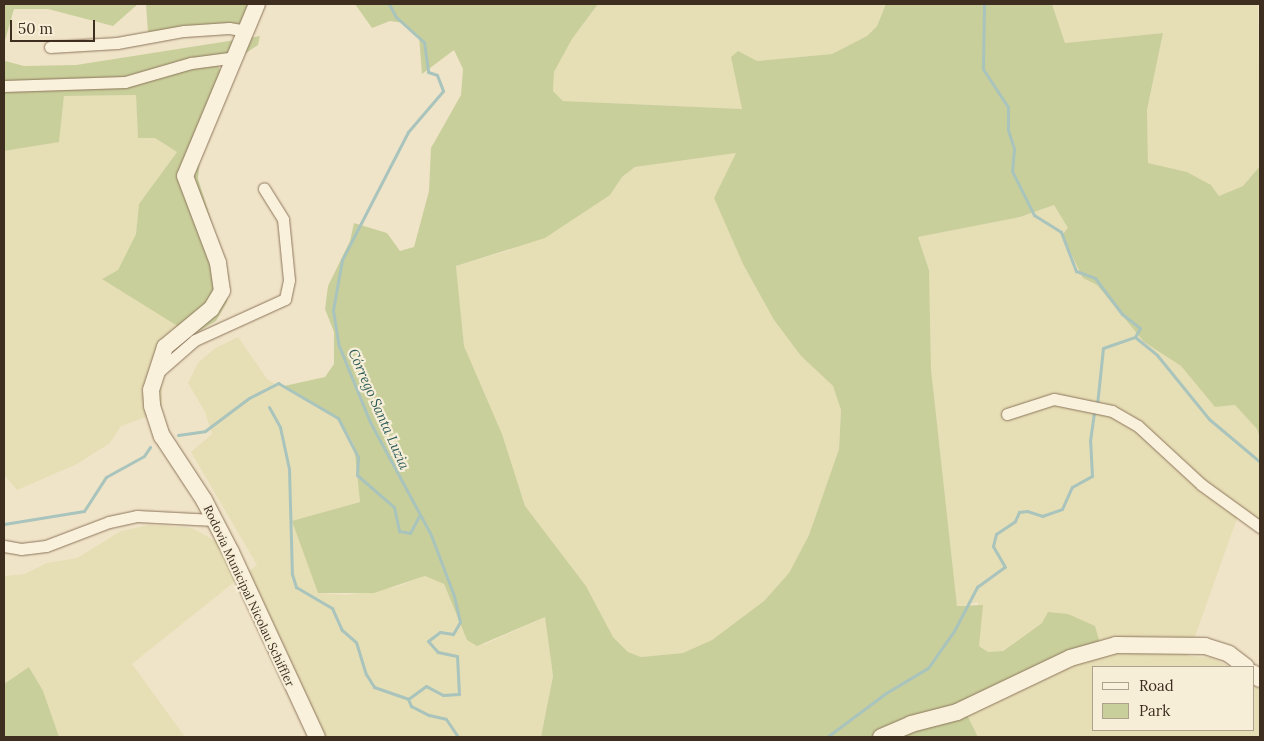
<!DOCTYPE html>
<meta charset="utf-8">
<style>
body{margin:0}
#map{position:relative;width:1264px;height:741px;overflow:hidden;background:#f0e4c8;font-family:Lora,serif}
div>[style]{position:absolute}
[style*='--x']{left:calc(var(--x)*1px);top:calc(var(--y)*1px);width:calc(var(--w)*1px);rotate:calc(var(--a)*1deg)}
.farmland>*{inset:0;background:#e6deb5}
.green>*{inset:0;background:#c9cf9b}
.stream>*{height:3px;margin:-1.5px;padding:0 1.5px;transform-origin:1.5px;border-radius:1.5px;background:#a9c4bc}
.roads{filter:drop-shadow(0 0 1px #8d765c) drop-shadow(0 0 1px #8d765c)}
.street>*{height:11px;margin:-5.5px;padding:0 5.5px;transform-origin:5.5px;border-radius:5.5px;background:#faf1dc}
.secondary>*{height:16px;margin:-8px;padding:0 8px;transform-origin:8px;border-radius:8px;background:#faf1dc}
span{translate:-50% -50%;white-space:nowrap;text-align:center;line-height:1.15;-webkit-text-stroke:4.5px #f7eed8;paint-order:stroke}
.street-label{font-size:12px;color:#3d2e20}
.water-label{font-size:14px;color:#2f5d5a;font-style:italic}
.frame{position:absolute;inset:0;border:5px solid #3d2e20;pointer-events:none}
.legend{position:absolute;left:1092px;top:666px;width:162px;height:65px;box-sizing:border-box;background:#f7eed8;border:1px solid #ada18e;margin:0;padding:6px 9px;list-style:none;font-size:15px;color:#3d2e20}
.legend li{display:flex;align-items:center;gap:10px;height:25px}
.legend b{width:25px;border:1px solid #ada18e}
.scale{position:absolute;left:10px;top:20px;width:85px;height:22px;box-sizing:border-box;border:2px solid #3d2e20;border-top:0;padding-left:6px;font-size:15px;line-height:18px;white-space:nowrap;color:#3d2e20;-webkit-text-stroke:4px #f7eed8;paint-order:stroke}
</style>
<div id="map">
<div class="farmland">
<div style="clip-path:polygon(598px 4px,886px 4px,877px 26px,867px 36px,832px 54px,757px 61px,731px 57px,742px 109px,563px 101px,553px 91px,554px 72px,572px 39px)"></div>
<div style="clip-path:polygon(1052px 4px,1258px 4px,1260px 166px,1243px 186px,1219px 196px,1211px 185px,1187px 172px,1148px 163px,1147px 110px,1163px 33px,1065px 43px)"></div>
<div style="clip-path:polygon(136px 95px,138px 138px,155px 138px,177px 152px,139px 204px,136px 234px,118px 270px,103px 278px,192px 335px,162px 355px,162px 411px,121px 426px,110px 443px,77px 464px,17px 490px,4px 475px,4px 151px,59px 141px,64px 96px)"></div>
<div style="clip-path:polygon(736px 153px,714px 198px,743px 264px,774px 320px,801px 356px,833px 386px,841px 410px,839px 449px,809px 535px,789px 573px,764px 601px,712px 640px,683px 653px,641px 657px,628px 652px,613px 637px,586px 586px,525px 506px,502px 434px,464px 346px,456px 266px,510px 250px,610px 195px,622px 177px,635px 167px)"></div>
<div style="clip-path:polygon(1054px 205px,1068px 228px,1083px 278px,1097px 285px,1144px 342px,1181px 366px,1215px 407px,1235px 405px,1257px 429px,1260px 439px,1260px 528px,1240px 510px,1188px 656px,1211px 658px,1231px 667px,1093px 667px,1093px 730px,1253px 730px,1253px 681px,1260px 687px,1260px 737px,978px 737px,965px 712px,1042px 623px,1002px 651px,988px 652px,979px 646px,978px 602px,957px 606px,931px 369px,929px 270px,918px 237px,1020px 217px)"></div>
<div style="clip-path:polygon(238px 337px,268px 380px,330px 413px,343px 425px,354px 445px,360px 502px,293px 521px,318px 593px,346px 595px,396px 587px,425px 576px,444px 584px,467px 640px,485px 644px,545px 617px,553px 676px,541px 737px,316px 737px,243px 575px,132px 664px,185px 737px,59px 737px,30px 667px,4px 684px,4px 576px,25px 574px,47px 563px,77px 558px,121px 531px,150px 525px,192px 528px,231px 550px,248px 572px,257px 565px,191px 452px,212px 434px,205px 412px,188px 383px,198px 363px,214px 349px)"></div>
</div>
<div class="green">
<div style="clip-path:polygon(4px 4px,138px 4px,113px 26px,48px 9px,14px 9px,4px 44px)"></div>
<div style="clip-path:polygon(146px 4px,260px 4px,255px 22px,148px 32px)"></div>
<div style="clip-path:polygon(evenodd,355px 4px,598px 4px,572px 39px,554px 72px,553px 91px,563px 101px,742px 109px,731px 57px,738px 51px,757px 61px,832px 54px,867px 36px,877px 26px,886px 4px,1052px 4px,1065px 43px,1163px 33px,1147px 110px,1148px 163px,1187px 172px,1211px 185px,1219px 196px,1243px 186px,1260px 166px,1260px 439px,1257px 429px,1235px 405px,1215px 407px,1181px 366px,1144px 342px,1097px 285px,1083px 278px,1062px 235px,1068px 228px,1054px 205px,1020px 217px,918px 237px,929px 270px,931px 369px,957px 606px,983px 605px,979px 646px,988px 652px,1003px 651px,1042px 623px,1048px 612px,1068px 614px,1095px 626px,1101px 647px,966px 713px,978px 737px,541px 737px,553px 676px,545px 617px,477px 646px,467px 640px,444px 584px,425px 576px,374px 593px,318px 593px,292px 521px,360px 502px,354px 445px,343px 425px,330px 413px,284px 386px,325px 377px,334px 364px,334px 332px,325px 309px,328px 286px,350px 241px,354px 223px,387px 233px,400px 251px,414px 247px,429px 191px,431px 148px,461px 95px,463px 69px,454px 50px,422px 74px,419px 36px,404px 23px,390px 21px,372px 28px,355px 4px,736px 153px,714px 198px,743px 264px,774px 320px,801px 356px,833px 386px,841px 410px,839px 449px,809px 535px,789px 573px,764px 601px,712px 640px,683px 653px,641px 657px,628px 652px,613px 637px,586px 586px,525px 506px,502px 434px,464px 346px,456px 266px,545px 238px,610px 195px,622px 177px,635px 167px,736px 153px)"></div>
<div style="clip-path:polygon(260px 36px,258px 45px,246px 53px,216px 62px,229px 87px,200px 159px,198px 179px,229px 277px,227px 302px,216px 321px,192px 335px,102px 279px,118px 270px,136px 234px,139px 204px,177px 152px,155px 138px,138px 138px,136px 95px,64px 96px,59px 142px,4px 151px,4px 56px,5px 61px,24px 66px,76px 65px)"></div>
<div style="clip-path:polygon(29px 667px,43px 691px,59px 737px,4px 737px,4px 684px)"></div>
</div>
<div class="stream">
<div style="--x:389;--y:4;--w:15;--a:62"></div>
<div style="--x:396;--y:17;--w:38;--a:42"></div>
<div style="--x:424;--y:42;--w:30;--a:82"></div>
<div style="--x:428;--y:72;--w:9;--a:18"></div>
<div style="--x:437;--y:75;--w:17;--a:69"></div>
<div style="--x:443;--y:91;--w:54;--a:130.5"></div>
<div style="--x:408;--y:132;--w:144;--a:117.3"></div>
<div style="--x:342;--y:260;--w:51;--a:100.2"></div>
<div style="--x:333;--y:310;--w:36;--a:81"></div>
<div style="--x:339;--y:346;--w:82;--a:67.8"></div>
<div style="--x:370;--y:422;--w:128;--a:61.6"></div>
<div style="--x:431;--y:535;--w:65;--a:69.3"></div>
<div style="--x:454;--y:596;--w:27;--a:77"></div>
<div style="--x:460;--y:622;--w:14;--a:120"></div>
<div style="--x:453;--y:634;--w:13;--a:-171"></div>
<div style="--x:440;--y:632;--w:15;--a:143"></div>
<div style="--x:428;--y:641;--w:15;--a:48"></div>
<div style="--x:438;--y:652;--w:19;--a:12"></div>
<div style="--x:457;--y:656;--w:38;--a:87"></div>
<div style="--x:459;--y:694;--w:16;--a:176"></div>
<div style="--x:443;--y:695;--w:19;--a:-152"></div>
<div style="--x:426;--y:686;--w:22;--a:144"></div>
<div style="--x:984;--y:4;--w:65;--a:90.9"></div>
<div style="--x:983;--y:69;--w:45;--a:56.7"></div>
<div style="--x:1008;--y:107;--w:23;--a:90"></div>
<div style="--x:1008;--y:130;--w:20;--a:72"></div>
<div style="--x:1014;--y:149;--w:22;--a:95"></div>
<div style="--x:1012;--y:171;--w:49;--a:63.4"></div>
<div style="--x:1034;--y:215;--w:32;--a:32"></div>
<div style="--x:1061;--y:232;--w:42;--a:69"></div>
<div style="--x:1076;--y:271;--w:20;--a:20"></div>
<div style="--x:1095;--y:278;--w:45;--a:53.1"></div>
<div style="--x:1122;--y:314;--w:23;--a:38"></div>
<div style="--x:1140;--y:328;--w:10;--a:119"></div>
<div style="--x:1135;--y:337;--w:28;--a:39"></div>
<div style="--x:1157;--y:355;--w:82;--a:50.9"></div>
<div style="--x:1209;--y:419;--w:67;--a:40.1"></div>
<div style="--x:1097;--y:405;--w:57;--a:-84"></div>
<div style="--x:1103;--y:348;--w:34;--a:-19"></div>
<div style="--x:269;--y:407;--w:23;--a:61"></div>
<div style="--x:280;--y:427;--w:43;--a:77.9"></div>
<div style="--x:289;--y:469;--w:105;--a:88.4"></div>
<div style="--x:292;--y:574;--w:14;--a:73"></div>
<div style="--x:296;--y:587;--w:42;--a:30.3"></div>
<div style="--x:332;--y:608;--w:24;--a:66"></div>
<div style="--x:342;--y:630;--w:18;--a:41"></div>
<div style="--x:356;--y:642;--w:34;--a:73"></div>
<div style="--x:366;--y:674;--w:15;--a:58"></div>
<div style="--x:374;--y:687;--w:36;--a:19"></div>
<div style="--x:178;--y:435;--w:27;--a:-8"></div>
<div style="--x:205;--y:431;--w:55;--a:-36.9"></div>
<div style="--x:249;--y:398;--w:33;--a:-27"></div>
<div style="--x:278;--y:383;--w:69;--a:30.3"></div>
<div style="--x:338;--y:418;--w:44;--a:62.9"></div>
<div style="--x:358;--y:457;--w:18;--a:93"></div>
<div style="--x:357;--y:475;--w:49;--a:40.9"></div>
<div style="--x:394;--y:507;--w:25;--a:78"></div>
<div style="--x:399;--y:531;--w:11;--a:10"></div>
<div style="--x:410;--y:533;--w:19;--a:-62"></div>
<div style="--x:4;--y:524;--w:81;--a:-9.2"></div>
<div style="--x:84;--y:511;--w:40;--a:-57.1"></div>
<div style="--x:106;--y:477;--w:43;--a:-28.9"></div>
<div style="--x:144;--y:456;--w:11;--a:-56"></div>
<div style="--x:408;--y:699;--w:8;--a:67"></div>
<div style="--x:411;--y:706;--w:20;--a:27"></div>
<div style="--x:429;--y:715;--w:17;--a:13"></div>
<div style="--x:446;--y:719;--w:22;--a:56"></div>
<div style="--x:827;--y:737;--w:74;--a:-36.7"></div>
<div style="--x:886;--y:693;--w:49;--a:-30.8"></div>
<div style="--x:928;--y:668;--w:45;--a:-54.9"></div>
<div style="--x:954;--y:631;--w:50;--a:-62.4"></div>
<div style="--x:977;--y:587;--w:34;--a:-36"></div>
<div style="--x:1005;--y:567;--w:24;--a:-120"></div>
<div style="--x:993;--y:546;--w:12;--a:-76"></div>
<div style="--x:996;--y:534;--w:23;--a:-34"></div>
<div style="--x:1015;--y:521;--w:10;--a:-66"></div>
<div style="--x:1019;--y:512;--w:8;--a:-7"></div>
<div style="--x:1027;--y:511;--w:16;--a:18"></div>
<div style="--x:1042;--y:516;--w:21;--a:-19"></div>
<div style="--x:1062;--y:509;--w:24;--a:-66"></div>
<div style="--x:1072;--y:487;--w:23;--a:-29"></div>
<div style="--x:1092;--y:476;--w:35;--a:-93"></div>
<div style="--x:1090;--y:441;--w:30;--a:-82"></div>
</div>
<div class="roads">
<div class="street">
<div style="--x:50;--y:47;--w:67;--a:-3.4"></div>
<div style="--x:117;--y:43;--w:68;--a:-10.2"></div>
<div style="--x:184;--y:31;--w:45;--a:-3.8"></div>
<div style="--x:229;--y:28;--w:18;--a:9"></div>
<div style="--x:4;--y:86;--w:121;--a:-1.9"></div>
<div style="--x:125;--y:82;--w:69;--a:-16.1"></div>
<div style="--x:191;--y:63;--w:46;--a:-7.4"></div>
<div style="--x:157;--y:373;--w:50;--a:-41"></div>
<div style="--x:195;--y:340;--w:99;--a:-24.5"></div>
<div style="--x:285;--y:299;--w:19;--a:-78"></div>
<div style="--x:289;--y:280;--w:61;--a:-95.6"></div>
<div style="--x:283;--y:219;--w:36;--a:-122"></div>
<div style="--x:1007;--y:414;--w:49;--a:-17.7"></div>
<div style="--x:1054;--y:399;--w:59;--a:11.7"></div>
<div style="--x:1112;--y:411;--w:30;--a:30"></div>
<div style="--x:1138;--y:426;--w:87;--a:42.7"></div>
<div style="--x:1202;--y:485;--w:72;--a:35.9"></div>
<div style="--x:4;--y:546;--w:17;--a:10"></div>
<div style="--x:21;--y:549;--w:25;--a:-7"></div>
<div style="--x:46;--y:546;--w:67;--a:-20.9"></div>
<div style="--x:109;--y:522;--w:29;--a:-12"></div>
<div style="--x:137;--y:516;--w:77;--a:3"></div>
</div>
<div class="secondary">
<div style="--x:257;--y:4;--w:186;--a:112.7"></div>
<div style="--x:185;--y:176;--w:93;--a:69.2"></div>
<div style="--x:218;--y:263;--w:28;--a:82"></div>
<div style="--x:222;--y:291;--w:21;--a:121"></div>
<div style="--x:211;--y:309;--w:60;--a:140.4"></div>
<div style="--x:165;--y:347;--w:45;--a:108"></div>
<div style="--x:151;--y:390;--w:16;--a:86"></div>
<div style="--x:152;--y:406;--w:32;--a:72"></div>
<div style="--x:162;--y:436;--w:77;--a:56.7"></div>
<div style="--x:204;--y:500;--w:59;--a:62.6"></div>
<div style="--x:231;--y:552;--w:204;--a:65.1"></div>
<div style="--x:1253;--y:673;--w:9;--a:41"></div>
<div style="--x:881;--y:737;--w:33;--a:-23"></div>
<div style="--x:911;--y:724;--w:48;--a:-14.6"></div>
<div style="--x:957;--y:712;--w:125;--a:-25.5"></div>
<div style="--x:1070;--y:658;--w:48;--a:-15.8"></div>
<div style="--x:1116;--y:645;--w:89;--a:0.6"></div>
<div style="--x:1205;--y:646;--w:25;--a:18"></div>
<div style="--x:1229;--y:654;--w:21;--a:37"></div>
</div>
</div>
<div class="street-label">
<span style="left:249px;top:596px;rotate:65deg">Rodovia Municipal Nicolau Schiffler</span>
</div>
<div class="water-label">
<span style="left:379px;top:409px;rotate:66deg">Córrego Santa Luzia</span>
</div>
<div class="frame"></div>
<ul class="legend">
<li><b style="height:6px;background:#faf1dc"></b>Road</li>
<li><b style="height:14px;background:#c9cf9b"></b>Park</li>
</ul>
<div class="scale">50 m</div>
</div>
